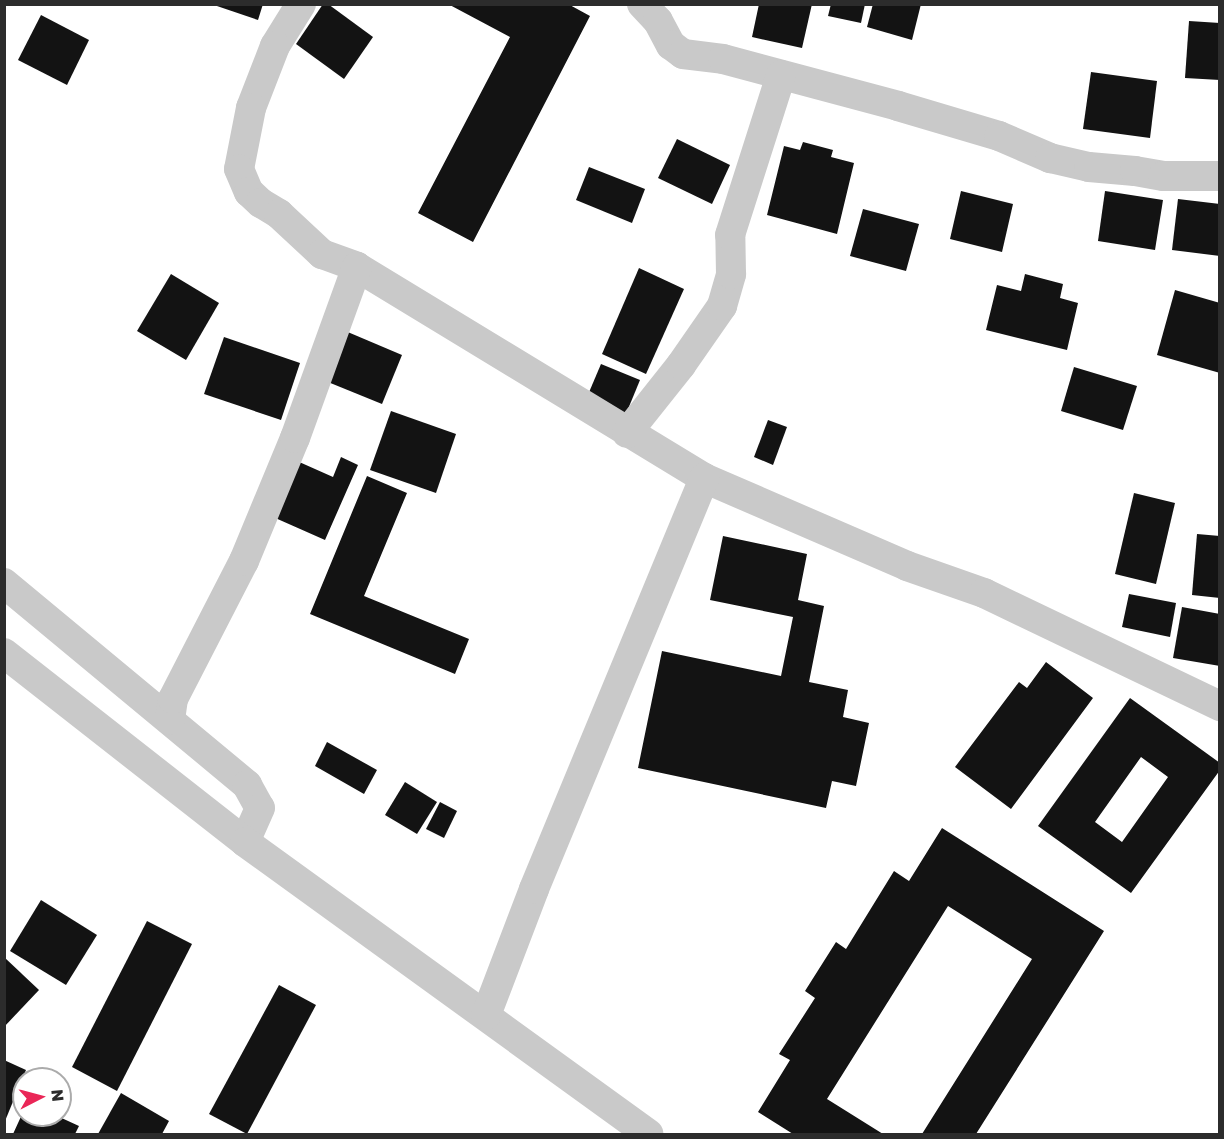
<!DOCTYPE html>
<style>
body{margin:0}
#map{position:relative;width:1224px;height:1139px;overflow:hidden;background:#fff;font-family:"Golos Text",sans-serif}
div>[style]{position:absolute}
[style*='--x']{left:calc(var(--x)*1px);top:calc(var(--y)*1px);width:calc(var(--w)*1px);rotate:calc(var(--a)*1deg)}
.building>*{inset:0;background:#131313}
.minor>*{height:30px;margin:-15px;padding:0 15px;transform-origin:15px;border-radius:15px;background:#c9c9c9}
span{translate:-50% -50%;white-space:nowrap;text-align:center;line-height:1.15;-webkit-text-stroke:6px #fff;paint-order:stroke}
.frame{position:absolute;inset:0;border:6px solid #2c2c2c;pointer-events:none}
.north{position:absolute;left:12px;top:1067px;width:60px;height:60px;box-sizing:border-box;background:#fff;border:2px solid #ababab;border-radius:50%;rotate:84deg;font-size:16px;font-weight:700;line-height:24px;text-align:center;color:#2c2c2c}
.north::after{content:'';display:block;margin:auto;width:21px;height:27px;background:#ea2657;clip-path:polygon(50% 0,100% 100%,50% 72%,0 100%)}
</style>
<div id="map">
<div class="building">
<div style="clip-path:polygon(211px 4px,263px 4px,258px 20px)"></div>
<div style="clip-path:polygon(323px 4px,328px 4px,373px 37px,344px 79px,296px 44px)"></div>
<div style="clip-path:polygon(448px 4px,568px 4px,590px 16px,473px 242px,418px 213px,510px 37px)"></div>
<div style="clip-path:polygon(759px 4px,812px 4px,802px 48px,752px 37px)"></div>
<div style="clip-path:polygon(831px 4px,865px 4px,861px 23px,828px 16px)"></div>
<div style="clip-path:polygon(873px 4px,921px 4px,912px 40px,867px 27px)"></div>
<div style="clip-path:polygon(41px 15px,89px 40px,67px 85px,18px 60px)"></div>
<div style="clip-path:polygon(1189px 21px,1220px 23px,1220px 80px,1185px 78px)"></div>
<div style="clip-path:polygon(1091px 72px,1157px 81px,1150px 138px,1083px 129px)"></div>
<div style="clip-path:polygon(677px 139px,730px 165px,712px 204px,658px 178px)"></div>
<div style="clip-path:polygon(803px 142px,833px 150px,831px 157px,854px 163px,837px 234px,767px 215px,784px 146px,800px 150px)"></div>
<div style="clip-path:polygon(589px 167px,645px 189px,632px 223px,576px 200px)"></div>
<div style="clip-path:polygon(961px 191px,1013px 204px,1002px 252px,950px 239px)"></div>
<div style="clip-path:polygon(1105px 191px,1163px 200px,1155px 250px,1098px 241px)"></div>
<div style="clip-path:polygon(1178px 199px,1220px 204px,1220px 256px,1172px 250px)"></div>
<div style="clip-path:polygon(863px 209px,919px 224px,906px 271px,850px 256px)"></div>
<div style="clip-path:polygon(639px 268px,684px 289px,646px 374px,602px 354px)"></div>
<div style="clip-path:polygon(171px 274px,219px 303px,186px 360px,137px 331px)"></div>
<div style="clip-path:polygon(1025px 274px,1063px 284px,1060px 298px,1078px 303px,1067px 350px,986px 330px,997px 285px,1021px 291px)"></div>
<div style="clip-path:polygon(1175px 290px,1220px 303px,1220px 373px,1157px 355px)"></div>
<div style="clip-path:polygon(343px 330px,402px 355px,382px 404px,323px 380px)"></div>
<div style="clip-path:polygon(224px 337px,300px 363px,281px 420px,204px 394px)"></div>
<div style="clip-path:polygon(601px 364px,640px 380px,626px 414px,587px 397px)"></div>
<div style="clip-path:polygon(1074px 367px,1137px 386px,1123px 430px,1061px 411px)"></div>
<div style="clip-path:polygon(391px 411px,456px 434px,436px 493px,370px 470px)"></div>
<div style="clip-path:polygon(768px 420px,787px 427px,773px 465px,754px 457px)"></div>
<div style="clip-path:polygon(341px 457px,358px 465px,325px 540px,273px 517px,297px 461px,333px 477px)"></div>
<div style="clip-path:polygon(367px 476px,407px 493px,364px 596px,469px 639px,455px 674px,310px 614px)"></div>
<div style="clip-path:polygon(1134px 493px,1175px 503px,1156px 584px,1115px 574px)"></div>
<div style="clip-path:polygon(1197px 534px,1220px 536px,1220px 598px,1192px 595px)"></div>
<div style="clip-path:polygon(723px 536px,807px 554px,798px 600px,824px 606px,809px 682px,848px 690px,843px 717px,869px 723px,856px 786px,832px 781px,826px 808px,638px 768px,662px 651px,781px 676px,793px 617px,710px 600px)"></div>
<div style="clip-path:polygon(1129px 594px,1176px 603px,1170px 637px,1122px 627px)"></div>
<div style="clip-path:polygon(1182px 607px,1220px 614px,1220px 666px,1173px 658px)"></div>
<div style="clip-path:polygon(1046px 662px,1093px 698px,1011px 809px,955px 767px,1019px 682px,1027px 688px)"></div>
<div style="clip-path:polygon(evenodd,1130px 698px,1220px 763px,1220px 770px,1131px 893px,1038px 826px,1130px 698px,1141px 757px,1168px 777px,1122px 842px,1095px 822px,1141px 757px)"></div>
<div style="clip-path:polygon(327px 742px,377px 770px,364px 794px,315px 766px)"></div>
<div style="clip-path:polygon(405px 782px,437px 802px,417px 834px,385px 815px)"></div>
<div style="clip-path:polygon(440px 802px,457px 811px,444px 838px,426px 829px)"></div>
<div style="clip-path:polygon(942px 828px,1104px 931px,976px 1134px,922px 1134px,1032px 959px,948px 906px,827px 1099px,883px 1134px,793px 1134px,758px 1112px,790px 1060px,779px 1054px,815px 998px,805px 991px,836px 942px,846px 949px,894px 871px,909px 881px)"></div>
<div style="clip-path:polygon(41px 900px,97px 935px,66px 985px,10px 951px)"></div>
<div style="clip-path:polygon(147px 921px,192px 944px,117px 1091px,72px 1067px)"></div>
<div style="clip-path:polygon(4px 957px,39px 990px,4px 1027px)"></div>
<div style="clip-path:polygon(279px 985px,316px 1005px,247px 1134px,209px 1114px)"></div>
<div style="clip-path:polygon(4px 1060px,26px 1070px,5px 1121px,4px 1121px)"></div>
<div style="clip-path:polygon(121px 1093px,169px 1121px,162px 1134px,98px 1134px)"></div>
<div style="clip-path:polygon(24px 1110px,24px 1115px,55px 1115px,79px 1126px,75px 1134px,13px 1134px)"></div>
</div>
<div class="minor">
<div style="--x:301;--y:4;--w:49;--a:121.8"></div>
<div style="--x:275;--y:46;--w:66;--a:111.2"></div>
<div style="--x:251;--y:108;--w:62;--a:101.1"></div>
<div style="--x:239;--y:169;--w:25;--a:67"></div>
<div style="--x:249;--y:192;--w:16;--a:43"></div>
<div style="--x:261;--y:203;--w:21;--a:31"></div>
<div style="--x:279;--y:214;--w:59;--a:42.9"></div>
<div style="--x:322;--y:254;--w:37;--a:20"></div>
<div style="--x:357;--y:267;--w:406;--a:31.3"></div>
<div style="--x:704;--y:478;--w:221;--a:23.4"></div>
<div style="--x:907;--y:566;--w:82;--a:19.3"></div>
<div style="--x:984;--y:593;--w:262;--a:25.6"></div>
<div style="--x:642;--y:4;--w:23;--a:47"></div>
<div style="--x:658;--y:21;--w:27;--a:62"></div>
<div style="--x:671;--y:45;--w:15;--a:37"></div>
<div style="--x:683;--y:54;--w:40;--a:7.1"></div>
<div style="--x:723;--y:59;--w:181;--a:15"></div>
<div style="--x:898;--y:106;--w:105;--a:16.5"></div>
<div style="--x:999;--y:136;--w:56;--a:23.3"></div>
<div style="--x:1050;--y:158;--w:40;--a:13"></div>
<div style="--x:1089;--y:167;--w:46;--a:5"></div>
<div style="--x:1135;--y:171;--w:28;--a:10"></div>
<div style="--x:1163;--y:176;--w:57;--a:0"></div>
<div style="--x:627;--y:433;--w:87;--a:-51.5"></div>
<div style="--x:681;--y:365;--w:72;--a:-55.2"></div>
<div style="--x:722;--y:306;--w:33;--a:-74"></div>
<div style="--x:731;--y:274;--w:39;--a:-91"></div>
<div style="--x:730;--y:235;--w:168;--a:-72.3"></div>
<div style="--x:4;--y:583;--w:316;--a:39.7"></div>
<div style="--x:247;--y:785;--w:26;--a:61"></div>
<div style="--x:260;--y:808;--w:37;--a:114"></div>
<div style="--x:4;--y:653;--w:306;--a:38.1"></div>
<div style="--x:245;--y:842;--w:498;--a:35.9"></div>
<div style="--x:170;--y:720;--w:21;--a:-82"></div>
<div style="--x:173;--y:699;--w:155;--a:-62.8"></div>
<div style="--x:244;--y:561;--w:133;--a:-67.5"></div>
<div style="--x:295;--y:438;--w:182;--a:-70.1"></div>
<div style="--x:486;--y:1015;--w:135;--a:-69.1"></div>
<div style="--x:534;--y:889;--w:445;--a:-67.5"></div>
</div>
<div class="frame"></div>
<div class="north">N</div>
</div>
